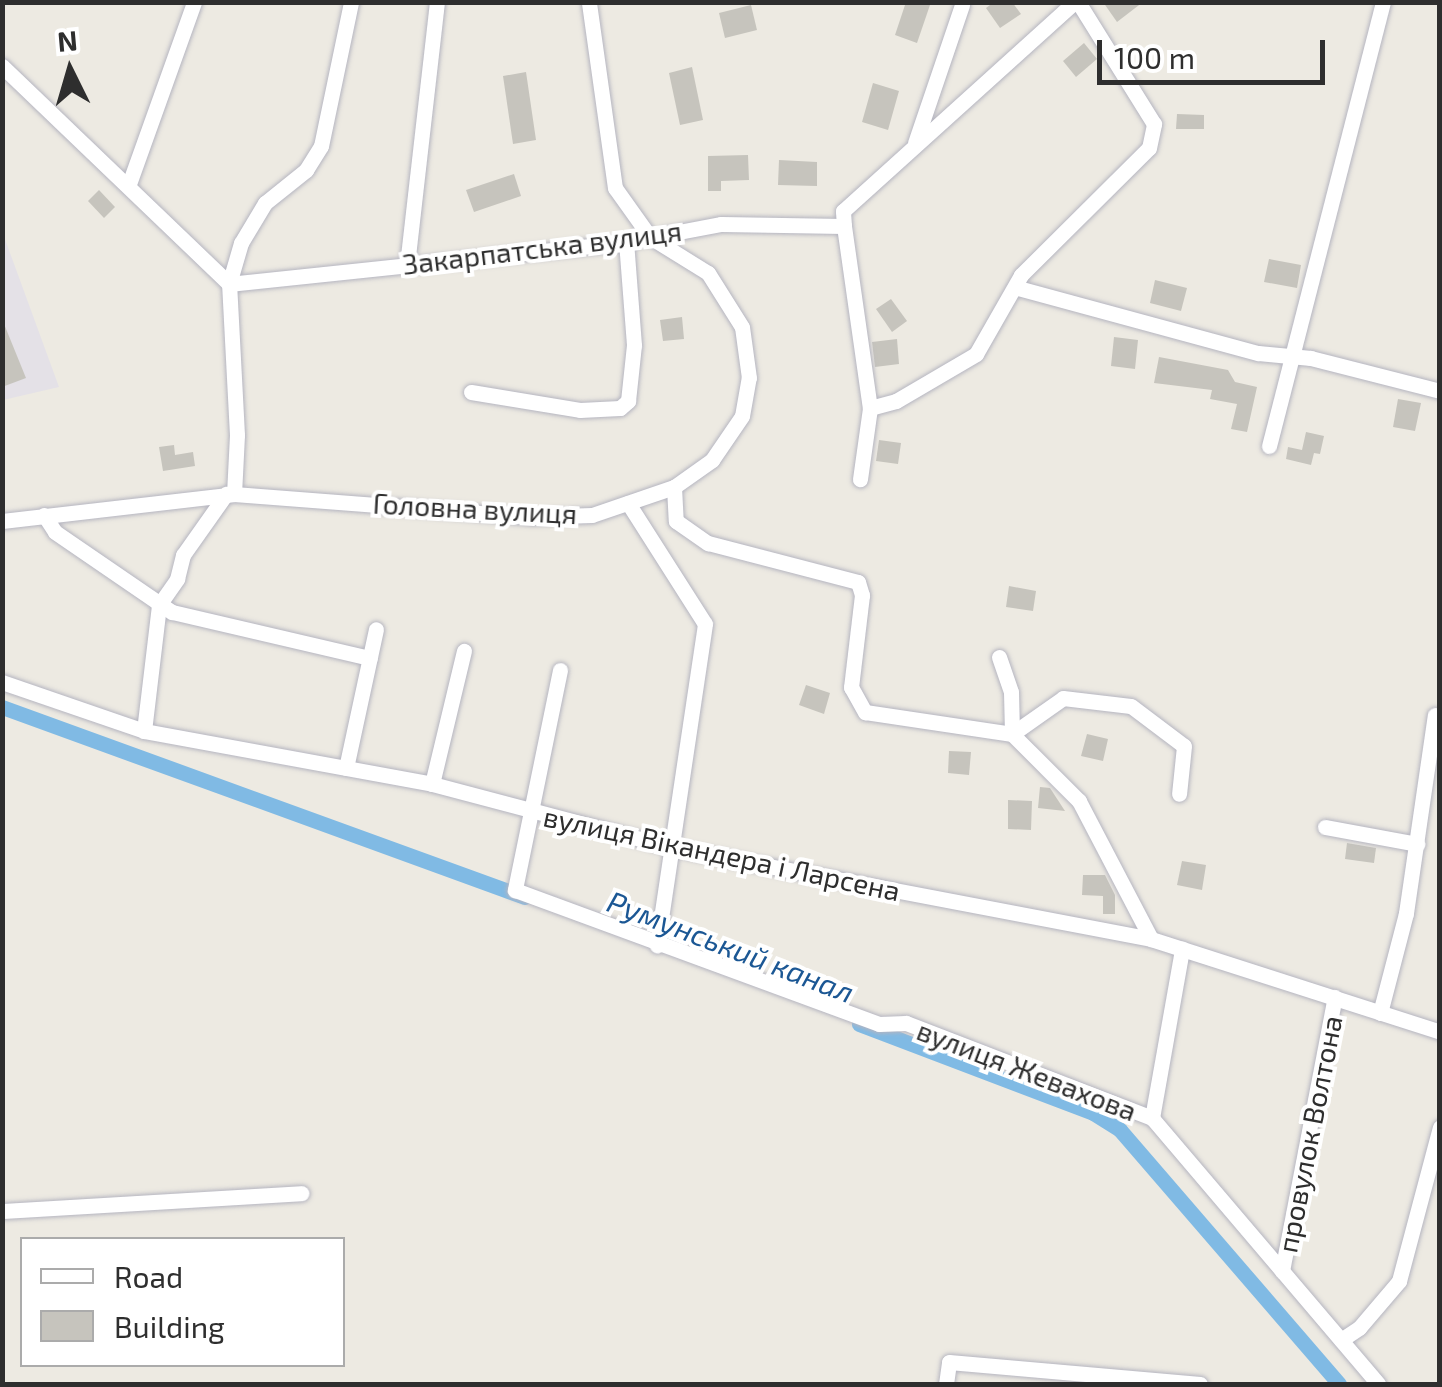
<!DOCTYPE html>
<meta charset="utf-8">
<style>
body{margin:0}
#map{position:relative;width:1442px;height:1387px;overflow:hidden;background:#edeae2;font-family:"Exo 2",sans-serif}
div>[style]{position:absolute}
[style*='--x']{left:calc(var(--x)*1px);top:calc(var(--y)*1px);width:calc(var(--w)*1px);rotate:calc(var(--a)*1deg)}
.industrial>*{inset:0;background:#e4e1e7}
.canal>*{height:15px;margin:-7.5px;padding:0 7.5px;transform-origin:7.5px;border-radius:7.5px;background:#80bae4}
.building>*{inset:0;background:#c6c4bd}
.roads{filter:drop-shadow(0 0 2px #b5b5c0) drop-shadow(0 0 2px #b5b5c0)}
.minor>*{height:15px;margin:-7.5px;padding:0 7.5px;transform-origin:7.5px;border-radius:7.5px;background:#fff}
span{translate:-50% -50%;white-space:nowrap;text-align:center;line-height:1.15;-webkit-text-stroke:8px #fff;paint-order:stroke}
.street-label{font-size:28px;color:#2e2e2e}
.water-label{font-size:30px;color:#1b5794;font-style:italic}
.frame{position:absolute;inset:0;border:5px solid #2e2e2e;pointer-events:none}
.legend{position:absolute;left:20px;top:1237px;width:325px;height:130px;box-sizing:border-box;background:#fff;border:2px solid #ababab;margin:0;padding:12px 18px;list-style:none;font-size:30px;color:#2e2e2e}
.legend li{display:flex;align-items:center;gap:20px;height:50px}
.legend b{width:50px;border:2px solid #ababab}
.north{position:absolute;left:20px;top:20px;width:100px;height:100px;-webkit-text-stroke:8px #fff;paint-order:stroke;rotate:355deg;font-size:28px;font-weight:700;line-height:40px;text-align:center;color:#2e2e2e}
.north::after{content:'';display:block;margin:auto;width:35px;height:45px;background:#2e2e2e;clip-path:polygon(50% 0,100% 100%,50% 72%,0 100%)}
.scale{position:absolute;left:1097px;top:40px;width:228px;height:45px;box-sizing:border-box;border:5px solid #2e2e2e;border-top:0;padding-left:12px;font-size:30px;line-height:35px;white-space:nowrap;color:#2e2e2e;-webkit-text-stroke:8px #fff;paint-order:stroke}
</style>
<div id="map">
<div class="industrial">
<div style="clip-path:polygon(2px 231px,59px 387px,3px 400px,2px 400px)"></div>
</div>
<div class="canal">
<div style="--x:2;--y:707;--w:556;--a:19.97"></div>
<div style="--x:859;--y:1024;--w:250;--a:20.8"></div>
<div style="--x:1093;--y:1113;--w:32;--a:32"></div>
<div style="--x:1120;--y:1130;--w:335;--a:49.2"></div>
</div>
<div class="building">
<div style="clip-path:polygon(906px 2px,931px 2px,917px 43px,895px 35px)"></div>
<div style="clip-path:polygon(994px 2px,1012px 2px,1021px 14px,1000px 28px,986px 8px)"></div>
<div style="clip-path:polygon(1103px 2px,1143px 2px,1117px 22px)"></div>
<div style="clip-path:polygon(751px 5px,757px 30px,725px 38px,719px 13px)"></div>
<div style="clip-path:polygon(1084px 43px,1097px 59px,1076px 77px,1063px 61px)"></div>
<div style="clip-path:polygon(692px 67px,703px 120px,680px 125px,669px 73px)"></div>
<div style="clip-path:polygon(526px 72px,536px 140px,513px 144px,503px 76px)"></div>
<div style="clip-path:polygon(873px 83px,899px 91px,888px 130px,862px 122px)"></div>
<div style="clip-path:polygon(1177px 114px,1204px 115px,1204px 129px,1176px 129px)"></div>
<div style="clip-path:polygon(748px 155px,749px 180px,721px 181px,721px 191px,708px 191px,708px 156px)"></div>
<div style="clip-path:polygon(779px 160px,817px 162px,817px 186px,778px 185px)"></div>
<div style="clip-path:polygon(514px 174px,521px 196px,474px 212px,466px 190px)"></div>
<div style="clip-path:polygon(99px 190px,115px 207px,104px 218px,88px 201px)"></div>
<div style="clip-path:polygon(1269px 259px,1301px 265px,1297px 288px,1264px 282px)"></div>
<div style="clip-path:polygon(1155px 280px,1187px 288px,1181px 311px,1150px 303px)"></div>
<div style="clip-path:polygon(891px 299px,907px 321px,892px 332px,876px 309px)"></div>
<div style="clip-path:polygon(682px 317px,684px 339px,663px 341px,660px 320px)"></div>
<div style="clip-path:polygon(2px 319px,26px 378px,2px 387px)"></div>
<div style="clip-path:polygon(1114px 337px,1138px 340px,1135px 369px,1111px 366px)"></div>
<div style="clip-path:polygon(897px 339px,899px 364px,875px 367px,872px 342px)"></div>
<div style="clip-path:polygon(1159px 357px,1228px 370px,1235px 382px,1257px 387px,1247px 432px,1231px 429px,1237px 404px,1210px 399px,1212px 390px,1154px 383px)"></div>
<div style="clip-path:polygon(1398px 399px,1421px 403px,1415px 431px,1393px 427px)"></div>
<div style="clip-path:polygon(1306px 432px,1324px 436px,1320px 454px,1314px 453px,1311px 465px,1286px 459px,1288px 447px,1302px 450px)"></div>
<div style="clip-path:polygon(879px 440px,901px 443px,898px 464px,876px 461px)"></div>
<div style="clip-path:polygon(174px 445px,175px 455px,193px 452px,195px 466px,163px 471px,159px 447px)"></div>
<div style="clip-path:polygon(1009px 586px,1036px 591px,1033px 611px,1006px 607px)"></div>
<div style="clip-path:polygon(806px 685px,830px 693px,824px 714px,799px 705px)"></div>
<div style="clip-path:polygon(1087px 734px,1108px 739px,1103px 761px,1081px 756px)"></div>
<div style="clip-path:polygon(949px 751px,971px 752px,969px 775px,948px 773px)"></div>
<div style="clip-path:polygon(1040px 787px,1050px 788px,1065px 811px,1038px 808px)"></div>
<div style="clip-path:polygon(1008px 800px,1032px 801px,1031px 830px,1008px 829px)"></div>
<div style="clip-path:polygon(1347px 843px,1376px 848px,1374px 863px,1345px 859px)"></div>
<div style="clip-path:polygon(1182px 861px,1206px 865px,1202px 890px,1177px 885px)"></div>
<div style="clip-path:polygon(1083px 875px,1105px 875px,1115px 895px,1115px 914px,1103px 914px,1103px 896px,1082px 895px)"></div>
</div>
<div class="roads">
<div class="minor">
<div style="--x:2;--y:66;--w:315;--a:43.8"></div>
<div style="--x:229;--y:284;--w:399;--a:-6"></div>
<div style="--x:626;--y:242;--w:97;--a:-10.7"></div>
<div style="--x:721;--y:224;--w:123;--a:0.9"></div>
<div style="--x:844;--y:226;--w:15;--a:-94"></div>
<div style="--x:843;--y:211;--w:312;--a:-42.1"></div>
<div style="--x:915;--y:143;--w:146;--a:-71.2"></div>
<div style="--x:129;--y:184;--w:193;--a:-70.3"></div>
<div style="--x:844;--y:226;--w:184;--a:81.9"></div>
<div style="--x:870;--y:408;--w:72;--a:98"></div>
<div style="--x:407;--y:265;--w:265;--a:-83.5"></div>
<div style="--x:1018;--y:288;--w:249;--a:15.2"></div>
<div style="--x:1258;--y:353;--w:53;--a:5.4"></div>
<div style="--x:1311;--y:358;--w:133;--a:14.3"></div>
<div style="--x:471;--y:392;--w:110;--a:9.4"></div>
<div style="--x:580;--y:410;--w:40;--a:-2.9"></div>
<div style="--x:620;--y:408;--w:11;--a:-41"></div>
<div style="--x:628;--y:401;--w:56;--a:-83.9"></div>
<div style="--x:634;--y:345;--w:103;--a:-94.4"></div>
<div style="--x:870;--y:408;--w:27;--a:-15"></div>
<div style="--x:896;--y:401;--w:93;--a:-30.4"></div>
<div style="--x:976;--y:354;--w:91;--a:-60.3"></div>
<div style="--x:1021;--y:275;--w:180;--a:-44.8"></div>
<div style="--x:1149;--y:148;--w:25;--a:-78"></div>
<div style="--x:1154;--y:124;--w:144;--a:-121.9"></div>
<div style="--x:1269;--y:446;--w:458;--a:-75.6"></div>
<div style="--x:674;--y:487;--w:34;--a:87"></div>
<div style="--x:676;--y:521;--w:39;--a:35"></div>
<div style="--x:708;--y:543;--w:155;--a:14.6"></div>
<div style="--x:858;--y:582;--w:14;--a:73"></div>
<div style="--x:862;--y:595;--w:93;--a:96.8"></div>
<div style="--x:851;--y:687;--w:29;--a:61"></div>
<div style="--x:865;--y:712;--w:149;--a:8.5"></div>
<div style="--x:234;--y:494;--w:59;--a:-87.1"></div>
<div style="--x:237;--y:435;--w:151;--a:-93"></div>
<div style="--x:229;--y:284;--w:43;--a:-73.7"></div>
<div style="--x:241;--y:243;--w:47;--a:-59"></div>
<div style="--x:265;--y:203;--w:53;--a:-38.8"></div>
<div style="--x:306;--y:170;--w:28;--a:-58"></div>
<div style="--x:321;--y:146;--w:147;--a:-78.2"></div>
<div style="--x:628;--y:503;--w:143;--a:57.5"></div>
<div style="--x:705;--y:624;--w:325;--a:98.5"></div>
<div style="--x:44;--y:515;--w:20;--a:57"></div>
<div style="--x:55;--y:532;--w:142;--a:34.4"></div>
<div style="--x:172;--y:612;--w:203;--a:13.1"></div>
<div style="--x:2;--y:521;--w:234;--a:-6.6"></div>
<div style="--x:234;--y:494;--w:298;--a:4.4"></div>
<div style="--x:531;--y:517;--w:61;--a:-1.9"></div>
<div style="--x:592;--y:515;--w:87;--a:-18.9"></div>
<div style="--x:674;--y:487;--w:47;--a:-35.4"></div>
<div style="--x:712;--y:460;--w:53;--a:-55.7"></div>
<div style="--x:742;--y:416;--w:39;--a:-80"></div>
<div style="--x:749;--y:378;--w:51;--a:-97.8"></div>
<div style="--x:742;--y:327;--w:64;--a:-122.2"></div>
<div style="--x:708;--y:273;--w:68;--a:-148.2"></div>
<div style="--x:650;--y:237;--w:60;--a:-125.5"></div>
<div style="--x:615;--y:188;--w:188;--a:-98"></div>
<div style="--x:999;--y:657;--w:37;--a:71"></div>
<div style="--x:1011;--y:692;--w:42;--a:88.6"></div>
<div style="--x:560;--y:670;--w:225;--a:101.6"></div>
<div style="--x:515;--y:890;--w:388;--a:20.2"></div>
<div style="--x:879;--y:1024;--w:27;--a:-2"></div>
<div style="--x:906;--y:1023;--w:264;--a:21.1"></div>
<div style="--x:1152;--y:1118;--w:349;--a:49.6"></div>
<div style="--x:2;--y:682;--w:150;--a:19"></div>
<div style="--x:144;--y:731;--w:293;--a:10.4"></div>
<div style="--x:432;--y:784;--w:250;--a:14.8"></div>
<div style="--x:674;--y:848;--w:486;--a:10.8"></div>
<div style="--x:1151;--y:939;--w:304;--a:17.8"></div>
<div style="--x:144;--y:731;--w:127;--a:-83.2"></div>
<div style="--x:159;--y:605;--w:32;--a:-55"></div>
<div style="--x:177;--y:579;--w:25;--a:-76"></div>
<div style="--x:183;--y:555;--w:75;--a:-54.8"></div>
<div style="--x:1012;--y:734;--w:95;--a:45"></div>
<div style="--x:1079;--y:801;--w:156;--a:62.4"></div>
<div style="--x:1012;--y:734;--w:62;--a:-35.2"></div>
<div style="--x:1063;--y:698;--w:68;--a:6.7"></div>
<div style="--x:1131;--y:706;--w:66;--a:37"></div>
<div style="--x:1184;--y:746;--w:48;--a:95.9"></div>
<div style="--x:346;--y:768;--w:142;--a:-77.8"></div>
<div style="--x:432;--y:784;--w:137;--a:-76.5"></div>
<div style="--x:1325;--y:827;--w:94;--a:10.5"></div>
<div style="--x:1380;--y:1013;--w:103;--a:-75.4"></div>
<div style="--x:1406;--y:913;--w:200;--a:-81.7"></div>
<div style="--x:1152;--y:1118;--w:172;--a:-79.9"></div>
<div style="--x:2;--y:1211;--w:300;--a:-3.4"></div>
<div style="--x:1282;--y:1271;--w:279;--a:-79.1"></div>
<div style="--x:1341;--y:1340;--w:22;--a:-34"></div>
<div style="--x:1359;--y:1328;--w:62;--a:-49.6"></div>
<div style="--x:1399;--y:1281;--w:159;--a:-75.1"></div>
<div style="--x:946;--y:1384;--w:22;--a:-82"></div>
<div style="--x:949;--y:1362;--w:252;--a:5"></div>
</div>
</div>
<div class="street-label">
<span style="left:542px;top:247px;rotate:-7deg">Закарпатська вулиця</span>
<span style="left:475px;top:508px;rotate:3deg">Головна вулиця</span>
<span style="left:722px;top:853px;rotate:12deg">вулиця Вікандера і Ларсена</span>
<span style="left:1027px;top:1070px;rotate:21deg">вулиця Жевахова</span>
<span style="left:1309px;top:1134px;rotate:-79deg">провулок Волтона</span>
</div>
<div class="water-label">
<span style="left:731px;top:946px;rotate:21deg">Румунський канал</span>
</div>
<div class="frame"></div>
<ul class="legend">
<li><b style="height:12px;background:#fff"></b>Road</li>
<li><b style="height:28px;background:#c6c4bd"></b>Building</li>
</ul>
<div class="north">N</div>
<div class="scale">100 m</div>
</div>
